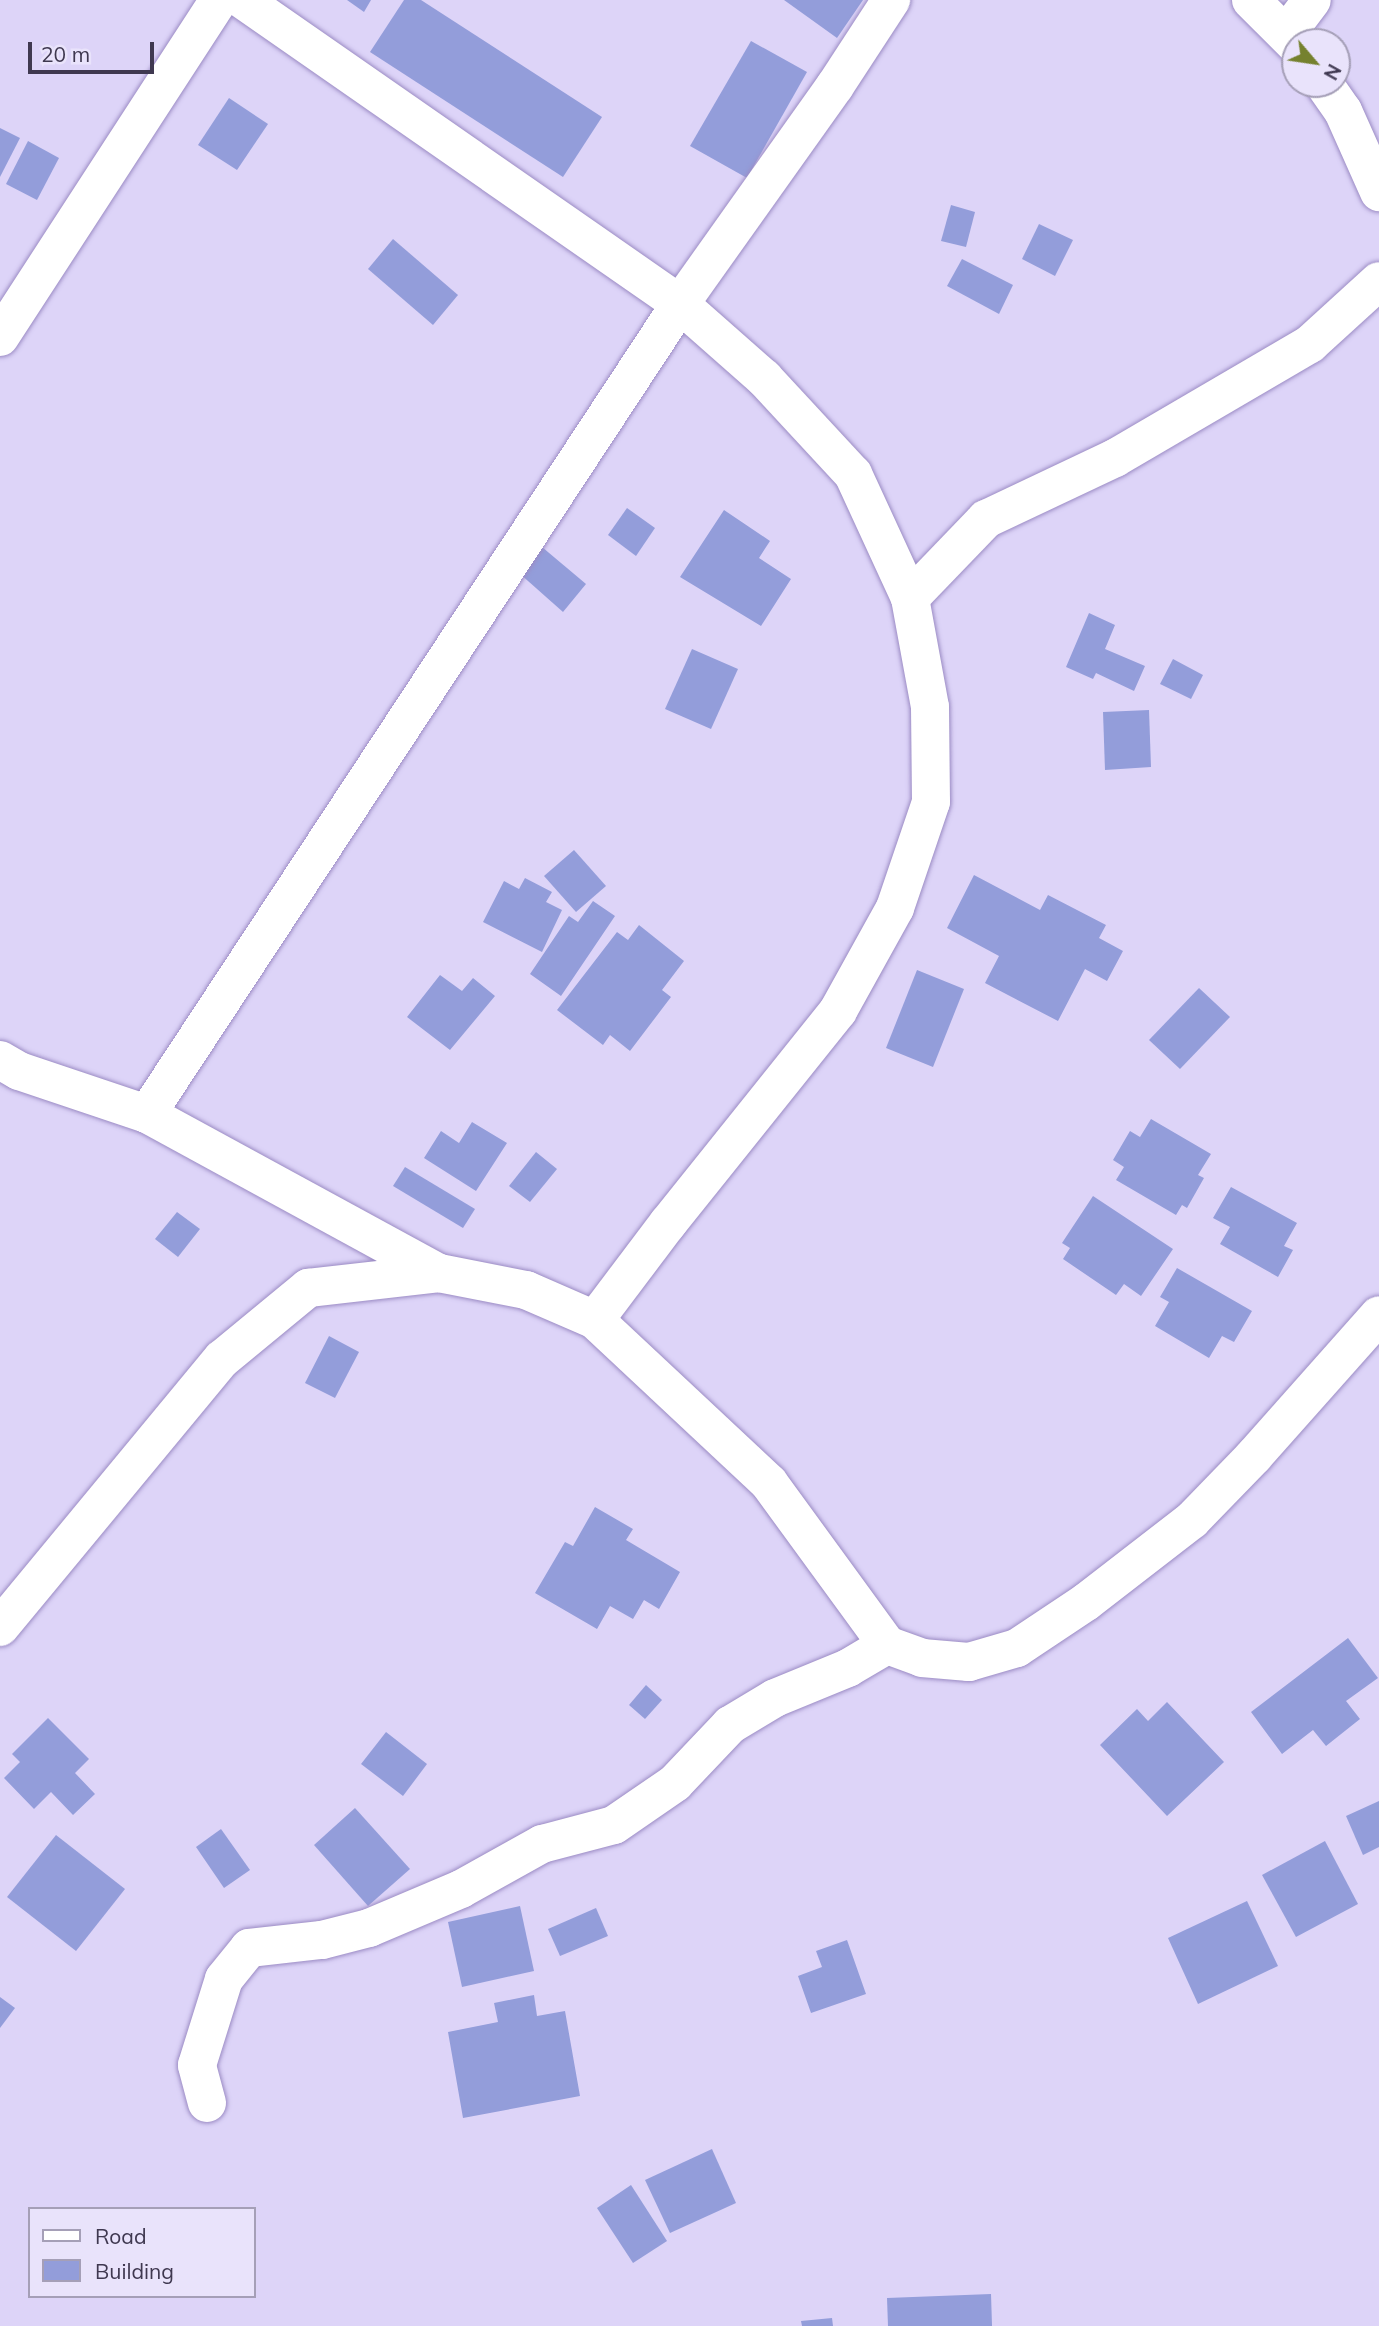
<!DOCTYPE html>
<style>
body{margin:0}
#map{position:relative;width:1379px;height:2326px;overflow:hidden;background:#ddd4f8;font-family:Mulish,sans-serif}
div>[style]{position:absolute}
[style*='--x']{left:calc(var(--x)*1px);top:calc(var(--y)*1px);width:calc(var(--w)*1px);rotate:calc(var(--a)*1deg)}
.building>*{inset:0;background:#939dda}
.roads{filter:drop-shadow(0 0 2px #9b8bc4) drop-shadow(0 0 2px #9b8bc4)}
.street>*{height:38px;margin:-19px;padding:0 19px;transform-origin:19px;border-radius:19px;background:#fff}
span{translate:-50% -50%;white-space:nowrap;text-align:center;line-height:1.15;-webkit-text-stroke:7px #e9e3fb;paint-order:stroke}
.legend{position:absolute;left:28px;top:2207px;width:228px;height:91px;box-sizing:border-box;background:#e9e3fb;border:2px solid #a59fb7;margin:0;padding:9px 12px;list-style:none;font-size:21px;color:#3f3850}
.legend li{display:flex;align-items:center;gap:14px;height:35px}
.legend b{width:35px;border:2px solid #a59fb7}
.north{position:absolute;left:1281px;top:28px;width:70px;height:70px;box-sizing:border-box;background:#e9e3fb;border:2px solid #a59fb7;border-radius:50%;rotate:119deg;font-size:19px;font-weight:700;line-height:28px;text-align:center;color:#3f3850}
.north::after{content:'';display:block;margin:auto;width:24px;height:32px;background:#75812e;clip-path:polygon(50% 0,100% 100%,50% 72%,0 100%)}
.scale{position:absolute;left:28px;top:42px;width:126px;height:32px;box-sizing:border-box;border:4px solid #3f3850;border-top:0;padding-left:9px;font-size:21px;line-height:24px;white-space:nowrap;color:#3f3850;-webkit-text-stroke:5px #e9e3fb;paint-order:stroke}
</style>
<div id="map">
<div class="building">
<div style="clip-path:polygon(347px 0,371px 0,364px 12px)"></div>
<div style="clip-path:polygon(404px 0,421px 0,602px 117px,563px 177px,370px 52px)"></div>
<div style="clip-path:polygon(784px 0,863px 0,837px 38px)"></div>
<div style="clip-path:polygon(751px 41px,807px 72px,747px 178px,690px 146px)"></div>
<div style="clip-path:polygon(229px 98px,268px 124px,237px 170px,198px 145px)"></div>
<div style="clip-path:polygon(0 128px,20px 138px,0 177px)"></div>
<div style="clip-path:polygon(28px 141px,59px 158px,37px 200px,6px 184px)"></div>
<div style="clip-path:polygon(951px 205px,975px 212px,966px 247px,941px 241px)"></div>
<div style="clip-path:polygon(1039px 224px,1073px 240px,1055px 276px,1022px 259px)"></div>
<div style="clip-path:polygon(393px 239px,458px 295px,433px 325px,368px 269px)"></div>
<div style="clip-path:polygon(962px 259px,1013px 285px,999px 314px,947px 286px)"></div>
<div style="clip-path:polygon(627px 508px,655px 528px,636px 556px,608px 535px)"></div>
<div style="clip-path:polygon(724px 510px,770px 541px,759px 558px,791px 579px,761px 626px,680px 577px)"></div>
<div style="clip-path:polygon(542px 547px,586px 584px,563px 612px,519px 573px)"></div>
<div style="clip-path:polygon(1089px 613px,1115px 625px,1105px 649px,1145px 666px,1134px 691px,1096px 673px,1093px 679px,1066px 667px)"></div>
<div style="clip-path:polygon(692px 649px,738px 669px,711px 729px,665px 709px)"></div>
<div style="clip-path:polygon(1173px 659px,1203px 675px,1191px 699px,1160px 684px)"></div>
<div style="clip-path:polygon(1149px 710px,1151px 767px,1105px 770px,1103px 712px)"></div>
<div style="clip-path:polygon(574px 850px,606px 886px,576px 912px,544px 876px)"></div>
<div style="clip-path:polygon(974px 875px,1040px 910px,1048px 895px,1106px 925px,1099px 938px,1123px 951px,1107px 981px,1085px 969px,1058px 1021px,985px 983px,999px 956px,947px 928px)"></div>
<div style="clip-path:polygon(525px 878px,552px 892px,546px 902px,562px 910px,542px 952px,483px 922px,504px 881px,519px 889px)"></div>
<div style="clip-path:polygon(593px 901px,615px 916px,561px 996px,530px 974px,569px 916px,578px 922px)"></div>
<div style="clip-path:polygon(639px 925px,684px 961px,662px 990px,671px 997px,630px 1051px,610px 1035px,603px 1045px,557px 1010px,617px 932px,628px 940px)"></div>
<div style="clip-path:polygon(917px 970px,964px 989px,933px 1067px,886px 1048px)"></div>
<div style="clip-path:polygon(440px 975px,462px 991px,473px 978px,495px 996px,450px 1050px,407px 1017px)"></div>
<div style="clip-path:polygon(1199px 988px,1230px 1017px,1180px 1069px,1149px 1040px)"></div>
<div style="clip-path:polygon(1151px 1119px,1211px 1154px,1198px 1175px,1204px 1178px,1187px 1208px,1182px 1205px,1176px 1215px,1116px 1180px,1124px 1167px,1113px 1160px,1130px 1131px,1140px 1137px)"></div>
<div style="clip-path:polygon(472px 1122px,507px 1143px,476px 1191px,424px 1158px,441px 1131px,459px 1143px)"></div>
<div style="clip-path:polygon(536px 1152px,557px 1169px,530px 1202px,509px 1186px)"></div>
<div style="clip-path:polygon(405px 1167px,475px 1209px,463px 1228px,393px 1186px)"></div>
<div style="clip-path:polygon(1231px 1187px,1297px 1223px,1284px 1246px,1293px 1250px,1278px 1277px,1220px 1244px,1230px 1227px,1213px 1218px)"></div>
<div style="clip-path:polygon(1093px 1196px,1173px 1249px,1141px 1296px,1124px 1284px,1116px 1295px,1063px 1259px,1070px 1248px,1062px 1243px)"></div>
<div style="clip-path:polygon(177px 1212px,200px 1229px,178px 1257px,155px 1239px)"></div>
<div style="clip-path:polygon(1177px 1268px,1252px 1311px,1234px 1342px,1222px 1336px,1209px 1358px,1155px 1326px,1169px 1302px,1160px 1297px)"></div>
<div style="clip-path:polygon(329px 1336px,359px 1352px,335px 1398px,305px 1383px)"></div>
<div style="clip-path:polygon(595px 1507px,633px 1529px,626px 1540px,680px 1572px,659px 1609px,644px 1600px,633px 1619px,610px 1606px,597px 1629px,535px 1593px,565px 1542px,573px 1546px)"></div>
<div style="clip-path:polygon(1348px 1638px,1378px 1678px,1346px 1701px,1360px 1719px,1326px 1746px,1313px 1730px,1282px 1754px,1251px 1712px)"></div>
<div style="clip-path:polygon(646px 1685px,662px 1700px,645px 1719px,629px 1705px)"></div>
<div style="clip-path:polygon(1167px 1702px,1224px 1762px,1167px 1816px,1100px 1745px,1137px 1709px,1148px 1721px)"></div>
<div style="clip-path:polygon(48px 1718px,89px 1759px,75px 1773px,95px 1794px,73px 1815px,51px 1792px,34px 1809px,4px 1778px,20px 1762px,12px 1754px)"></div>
<div style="clip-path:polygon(386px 1732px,427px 1764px,403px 1796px,361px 1764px)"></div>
<div style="clip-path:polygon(1379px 1801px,1379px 1847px,1363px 1855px,1346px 1816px)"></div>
<div style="clip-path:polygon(355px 1808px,410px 1869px,368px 1906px,314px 1845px)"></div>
<div style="clip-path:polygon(221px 1829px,250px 1870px,224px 1888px,196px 1847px)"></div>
<div style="clip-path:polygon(56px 1835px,125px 1889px,76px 1951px,7px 1897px)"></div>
<div style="clip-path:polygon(1325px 1841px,1358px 1904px,1296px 1937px,1262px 1875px)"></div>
<div style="clip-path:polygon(1247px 1901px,1278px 1966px,1198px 2004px,1168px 1938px)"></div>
<div style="clip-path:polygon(520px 1906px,534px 1971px,462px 1987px,448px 1922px)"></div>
<div style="clip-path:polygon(596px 1908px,608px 1936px,560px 1956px,548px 1929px)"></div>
<div style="clip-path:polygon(847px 1940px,866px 1994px,811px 2013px,798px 1976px,822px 1967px,816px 1951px)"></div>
<div style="clip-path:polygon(534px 1995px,537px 2016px,565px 2011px,580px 2096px,463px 2118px,448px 2032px,498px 2022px,494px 2003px)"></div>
<div style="clip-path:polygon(0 1997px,15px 2008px,0 2028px)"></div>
<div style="clip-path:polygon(712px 2149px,736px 2203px,670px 2233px,645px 2180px)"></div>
<div style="clip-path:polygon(631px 2185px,667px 2241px,633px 2263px,597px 2208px)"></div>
<div style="clip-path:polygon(991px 2294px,992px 2326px,888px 2326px,887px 2298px)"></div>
<div style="clip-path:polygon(832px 2318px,833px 2326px,802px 2326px,801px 2321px)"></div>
</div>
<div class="roads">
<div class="street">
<div style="--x:243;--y:0;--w:532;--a:34.82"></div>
<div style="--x:680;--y:304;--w:112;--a:41.4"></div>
<div style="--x:764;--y:378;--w:131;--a:47.2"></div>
<div style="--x:853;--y:474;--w:136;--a:65.3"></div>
<div style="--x:910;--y:598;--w:111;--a:79.6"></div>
<div style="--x:930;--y:707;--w:95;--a:89.4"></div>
<div style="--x:931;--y:802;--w:112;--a:108.8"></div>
<div style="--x:895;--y:908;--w:118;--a:119"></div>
<div style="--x:838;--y:1011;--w:272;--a:128.7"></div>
<div style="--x:668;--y:1223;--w:121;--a:127"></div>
<div style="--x:1251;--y:0;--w:62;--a:45"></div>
<div style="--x:1287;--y:33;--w:41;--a:-52.9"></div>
<div style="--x:1324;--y:84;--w:33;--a:55"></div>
<div style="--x:1343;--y:111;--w:89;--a:66"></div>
<div style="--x:0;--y:337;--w:402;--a:-57"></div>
<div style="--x:910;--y:598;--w:110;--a:-46.1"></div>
<div style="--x:986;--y:519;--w:143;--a:-25.3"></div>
<div style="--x:1115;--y:458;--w:226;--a:-30.3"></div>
<div style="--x:1310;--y:344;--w:93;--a:-42.4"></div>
<div style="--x:0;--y:1060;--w:22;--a:30"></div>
<div style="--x:19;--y:1071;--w:135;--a:18.6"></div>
<div style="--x:147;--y:1114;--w:332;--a:28.6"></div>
<div style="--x:439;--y:1273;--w:89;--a:11.1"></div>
<div style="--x:526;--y:1290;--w:75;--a:23.5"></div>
<div style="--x:595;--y:1320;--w:238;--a:43.1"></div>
<div style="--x:769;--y:1483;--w:200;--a:53.9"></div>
<div style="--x:887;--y:1645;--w:37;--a:20"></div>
<div style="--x:922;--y:1658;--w:47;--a:4.9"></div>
<div style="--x:969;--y:1662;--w:50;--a:-16.3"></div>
<div style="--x:1017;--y:1648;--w:83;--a:-33.7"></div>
<div style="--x:1086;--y:1602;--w:134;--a:-37.7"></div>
<div style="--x:1192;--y:1520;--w:89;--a:-45.9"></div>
<div style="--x:1254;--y:1456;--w:188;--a:-48.4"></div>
<div style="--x:147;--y:1114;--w:970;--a:-56.65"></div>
<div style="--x:680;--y:304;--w:267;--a:-54.6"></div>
<div style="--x:835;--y:86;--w:103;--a:-56.9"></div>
<div style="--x:0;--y:1627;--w:348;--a:-50.4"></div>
<div style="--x:222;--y:1359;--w:112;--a:-39.5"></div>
<div style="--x:308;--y:1288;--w:132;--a:-6.5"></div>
<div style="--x:207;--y:2103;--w:39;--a:-105"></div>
<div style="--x:197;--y:2065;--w:90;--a:-72.6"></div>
<div style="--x:224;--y:1979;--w:40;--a:-51"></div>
<div style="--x:249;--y:1948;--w:73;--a:-6.3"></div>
<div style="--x:322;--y:1940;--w:49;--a:-14.3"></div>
<div style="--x:369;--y:1928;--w:100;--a:-23"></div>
<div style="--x:461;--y:1889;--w:93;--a:-29.1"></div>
<div style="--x:542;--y:1844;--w:74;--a:-14.8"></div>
<div style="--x:614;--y:1825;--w:74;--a:-34.5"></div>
<div style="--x:675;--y:1783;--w:80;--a:-46.5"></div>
<div style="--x:730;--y:1725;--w:52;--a:-31"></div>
<div style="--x:775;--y:1698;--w:79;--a:-22.3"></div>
<div style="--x:848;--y:1668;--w:45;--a:-30.5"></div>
</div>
</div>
<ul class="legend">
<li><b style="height:9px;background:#fff"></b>Road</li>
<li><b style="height:19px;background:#939dda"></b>Building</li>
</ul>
<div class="north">N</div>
<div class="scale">20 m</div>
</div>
